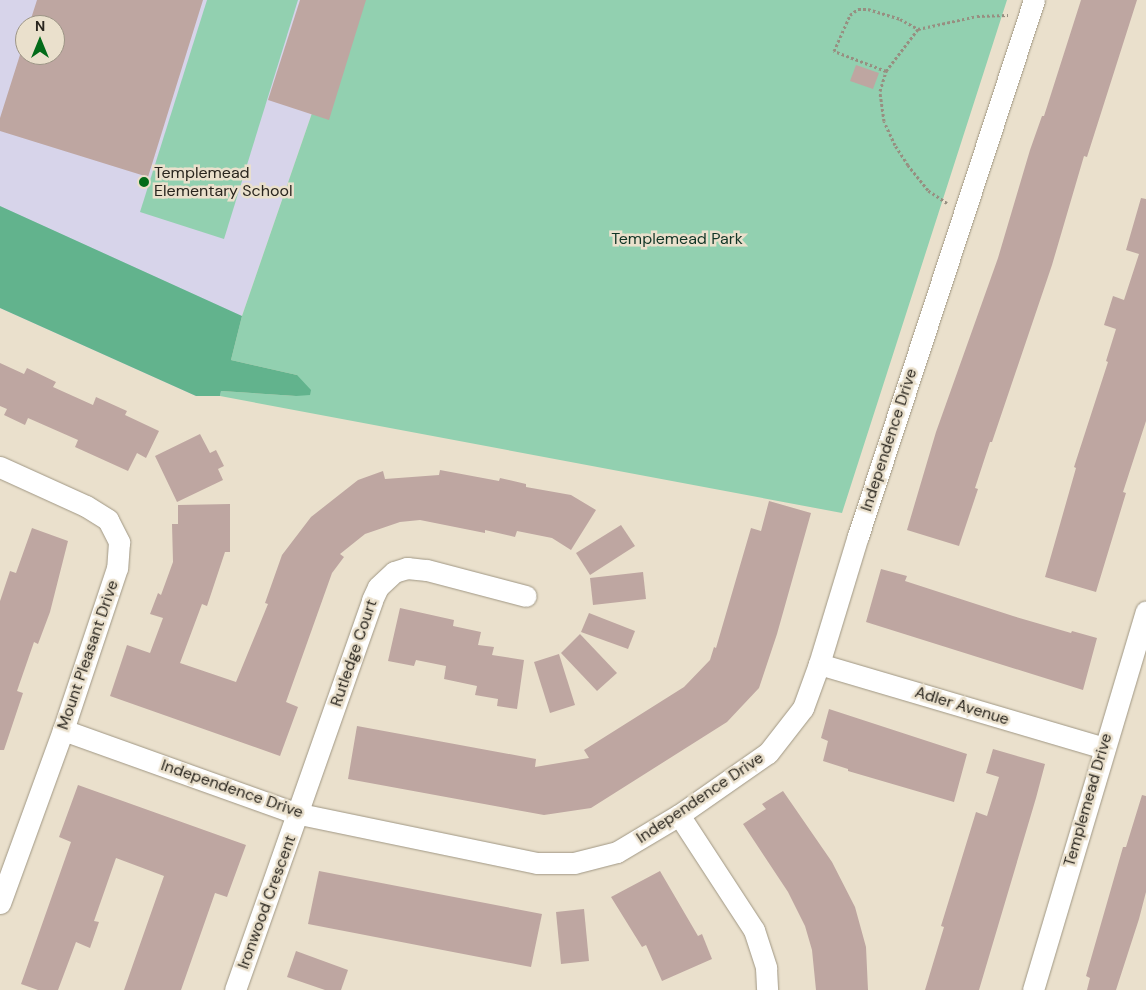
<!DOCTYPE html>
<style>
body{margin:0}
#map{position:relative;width:1146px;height:990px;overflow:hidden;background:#eae0cc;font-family:"DM Sans",sans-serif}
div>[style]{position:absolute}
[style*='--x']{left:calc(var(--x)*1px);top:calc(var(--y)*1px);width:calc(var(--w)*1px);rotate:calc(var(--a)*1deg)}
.education>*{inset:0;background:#d7d4ea}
.green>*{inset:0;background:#92d0b0}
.forest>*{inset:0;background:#62b38d}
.building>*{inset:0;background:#bea6a1}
.path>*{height:3px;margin-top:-1.5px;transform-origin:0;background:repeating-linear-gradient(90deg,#978f81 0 2.5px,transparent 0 5px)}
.roads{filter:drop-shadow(0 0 1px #a09784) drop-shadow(0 0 1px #a09784)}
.minor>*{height:21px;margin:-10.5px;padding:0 10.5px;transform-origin:10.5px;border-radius:10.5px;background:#fff}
.dots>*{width:14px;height:14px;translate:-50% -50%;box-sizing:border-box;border:2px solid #eae0cc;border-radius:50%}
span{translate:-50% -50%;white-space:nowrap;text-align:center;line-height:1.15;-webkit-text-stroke:5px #eae0cc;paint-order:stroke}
.poi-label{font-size:16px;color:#29251e}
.left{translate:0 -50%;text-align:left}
.park-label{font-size:16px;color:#113526}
.street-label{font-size:16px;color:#29251e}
.north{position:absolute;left:15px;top:15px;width:50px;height:50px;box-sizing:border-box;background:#eae0cc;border:1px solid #9d9586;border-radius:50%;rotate:0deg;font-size:14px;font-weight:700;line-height:20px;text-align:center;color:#29251e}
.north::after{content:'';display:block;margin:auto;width:18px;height:22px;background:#036b19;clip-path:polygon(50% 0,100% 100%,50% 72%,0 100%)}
</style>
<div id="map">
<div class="education">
<div style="clip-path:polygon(evenodd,0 0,351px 0,242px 316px,220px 396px,196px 396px,0 308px,0 0,25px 25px,55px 25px,55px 55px,25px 55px,25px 25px)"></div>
</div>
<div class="green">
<div style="clip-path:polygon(207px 0,298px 0,224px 239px,140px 212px)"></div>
<div style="clip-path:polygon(351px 0,1007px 0,842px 513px,220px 396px,221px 391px,296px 396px,297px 375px,231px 360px,242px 316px)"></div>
</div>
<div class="forest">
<div style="clip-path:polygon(0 206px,242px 316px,231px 360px,297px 375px,311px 390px,310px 395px,296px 396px,221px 391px,220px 396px,196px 396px,0 308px)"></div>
</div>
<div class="building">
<div style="clip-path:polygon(37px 0,203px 0,148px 177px,0 131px,0 118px,25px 39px,25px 55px,55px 55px,55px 25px,29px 25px)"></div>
<div style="clip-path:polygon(300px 0,366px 0,329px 120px,268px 100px)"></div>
<div style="clip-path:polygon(1081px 0,1137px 0,1087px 157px,1084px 156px,1052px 265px,992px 442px,990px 442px,975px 488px,978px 489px,959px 546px,907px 530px,936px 432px,998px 258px,1030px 150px,1042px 116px,1044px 116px)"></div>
<div style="clip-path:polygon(856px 65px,879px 73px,873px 89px,850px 81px)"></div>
<div style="clip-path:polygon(1141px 198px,1146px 199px,1146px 421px,1123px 492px,1126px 493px,1096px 592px,1045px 577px,1076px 468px,1074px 467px,1108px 362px,1106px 361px,1116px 329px,1104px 325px,1113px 296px,1124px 300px,1139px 254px,1126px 250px)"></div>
<div style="clip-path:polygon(0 363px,24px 374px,27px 368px,56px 382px,53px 387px,93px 405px,96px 397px,127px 411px,125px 415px,159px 431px,146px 458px,137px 453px,128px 471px,75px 447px,78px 440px,28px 418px,25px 425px,4px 415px,7px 409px,0 406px)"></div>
<div style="clip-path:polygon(200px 434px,210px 453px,216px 450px,224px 466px,218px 469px,223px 480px,177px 502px,155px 456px)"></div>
<div style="clip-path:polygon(440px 470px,499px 481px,500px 478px,526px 484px,526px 487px,571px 495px,596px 510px,571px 550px,552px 538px,517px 531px,515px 537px,485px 530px,485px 533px,420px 520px,400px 522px,365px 534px,340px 554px,344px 557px,332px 573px,286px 702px,298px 707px,280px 756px,110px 696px,127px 645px,150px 653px,163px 618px,150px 614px,158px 593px,161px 595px,173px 562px,172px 524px,178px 524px,178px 505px,230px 504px,230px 552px,225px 552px,207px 606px,202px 604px,180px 663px,236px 682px,268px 604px,265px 603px,282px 555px,311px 517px,358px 480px,383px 471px,385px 479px,439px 475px)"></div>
<div style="clip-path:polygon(769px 501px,811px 513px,777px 634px,759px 688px,727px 722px,591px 808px,544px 815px,348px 779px,357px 726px,536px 759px,535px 767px,589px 758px,584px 750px,684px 687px,710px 660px,714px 647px,716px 648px,751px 528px,761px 531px)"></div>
<div style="clip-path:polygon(621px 525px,635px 546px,590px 575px,576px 553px)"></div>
<div style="clip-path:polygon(32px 528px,68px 541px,50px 612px,38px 644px,34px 642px,17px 691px,23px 693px,4px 750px,0 750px,0 601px,10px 571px,16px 573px)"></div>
<div style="clip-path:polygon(881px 569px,907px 576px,905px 581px,1013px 616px,1071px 633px,1072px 631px,1097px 638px,1083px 690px,866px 622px)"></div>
<div style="clip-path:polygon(643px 572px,646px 599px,593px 605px,590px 578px)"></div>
<div style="clip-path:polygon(400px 608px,454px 620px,453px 626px,481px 632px,478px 645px,494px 647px,492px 655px,524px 660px,517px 709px,497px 706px,498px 699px,475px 695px,477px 686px,444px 679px,446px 666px,416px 660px,414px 666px,388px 661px)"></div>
<div style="clip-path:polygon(589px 613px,635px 631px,628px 649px,581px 632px)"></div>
<div style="clip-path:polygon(580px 634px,617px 673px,597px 691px,561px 653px)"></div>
<div style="clip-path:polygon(559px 654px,575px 705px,550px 713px,534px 662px)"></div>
<div style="clip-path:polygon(829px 709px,967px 754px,954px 802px,848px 771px,848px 769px,823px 761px,828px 741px,821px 738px)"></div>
<div style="clip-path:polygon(993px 749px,1045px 764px,1036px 798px,979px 990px,925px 990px,944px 927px,941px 926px,976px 812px,987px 816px,999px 777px,986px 773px)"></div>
<div style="clip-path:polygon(78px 785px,246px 845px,227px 897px,215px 893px,181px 990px,124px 990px,164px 876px,116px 858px,94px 921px,99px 922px,90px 948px,76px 942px,58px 990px,38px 990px,21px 984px,71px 842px,59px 837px)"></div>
<div style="clip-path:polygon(783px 791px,832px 862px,855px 907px,866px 947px,868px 990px,816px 990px,812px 950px,805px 926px,788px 892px,743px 824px,766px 809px,762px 804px)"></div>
<div style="clip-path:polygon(1142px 795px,1146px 796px,1146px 892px,1139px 919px,1116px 990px,1087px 990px,1090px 978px,1086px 976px,1123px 847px,1126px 847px)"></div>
<div style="clip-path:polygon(319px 871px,542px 914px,531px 967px,308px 924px)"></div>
<div style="clip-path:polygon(660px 871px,698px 936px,702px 934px,712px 959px,662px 981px,646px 945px,642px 947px,611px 897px)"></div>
<div style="clip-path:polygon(584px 909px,589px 961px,561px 964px,556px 912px)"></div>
<div style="clip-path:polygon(296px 951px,348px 970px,341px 990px,325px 990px,287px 977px)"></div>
</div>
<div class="path">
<div style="--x:886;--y:71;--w:56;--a:-159"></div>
<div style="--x:834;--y:51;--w:39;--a:-66"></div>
<div style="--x:850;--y:15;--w:10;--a:-37"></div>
<div style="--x:858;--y:9;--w:10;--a:0"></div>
<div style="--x:868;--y:9;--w:34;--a:17"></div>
<div style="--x:900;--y:19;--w:21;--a:29"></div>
<div style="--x:947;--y:203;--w:23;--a:-146"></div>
<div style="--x:928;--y:190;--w:32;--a:-129"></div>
<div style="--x:908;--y:165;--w:24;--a:-123"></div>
<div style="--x:895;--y:145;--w:26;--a:-115"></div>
<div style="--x:884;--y:121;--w:30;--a:-98"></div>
<div style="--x:880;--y:91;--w:21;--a:-73"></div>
<div style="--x:886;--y:71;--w:53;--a:-52.7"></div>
<div style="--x:918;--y:29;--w:60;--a:-12.4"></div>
<div style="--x:977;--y:16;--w:31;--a:-2"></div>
</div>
<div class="roads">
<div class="minor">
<div style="--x:0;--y:467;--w:94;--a:24.4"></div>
<div style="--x:86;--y:506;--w:26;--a:32"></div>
<div style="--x:108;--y:520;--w:25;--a:63"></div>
<div style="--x:119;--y:542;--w:26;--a:94"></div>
<div style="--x:117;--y:568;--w:171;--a:108.4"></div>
<div style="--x:63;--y:730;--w:184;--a:110"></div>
<div style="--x:819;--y:664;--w:297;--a:16.4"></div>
<div style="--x:63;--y:730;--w:246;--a:19.7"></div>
<div style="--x:295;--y:813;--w:247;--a:11.7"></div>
<div style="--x:537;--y:863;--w:37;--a:0"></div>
<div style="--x:574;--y:863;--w:44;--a:-14.3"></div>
<div style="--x:617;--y:852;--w:72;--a:-30.8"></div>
<div style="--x:679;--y:815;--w:108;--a:-34.9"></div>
<div style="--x:768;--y:753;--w:57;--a:-52.1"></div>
<div style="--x:803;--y:708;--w:47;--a:-70"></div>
<div style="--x:819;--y:664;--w:134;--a:-73.1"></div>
<div style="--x:858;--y:536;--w:564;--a:-71.82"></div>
<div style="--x:679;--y:815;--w:137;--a:56.9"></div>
<div style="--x:754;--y:930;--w:40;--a:72"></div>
<div style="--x:766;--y:968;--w:22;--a:87"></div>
<div style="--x:235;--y:990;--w:413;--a:-70.6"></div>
<div style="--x:372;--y:600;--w:14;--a:-65"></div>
<div style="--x:378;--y:587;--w:22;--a:-43"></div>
<div style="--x:394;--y:572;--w:14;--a:-17"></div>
<div style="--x:407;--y:568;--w:20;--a:6"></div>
<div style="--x:427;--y:570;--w:102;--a:14.7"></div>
<div style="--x:1033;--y:990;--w:395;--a:-73.4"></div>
</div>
</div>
<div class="dots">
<div style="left:144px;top:182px;background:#036b19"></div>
</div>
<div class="poi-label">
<span class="left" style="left:154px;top:182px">Templemead<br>Elementary School</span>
</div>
<div class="park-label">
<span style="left:677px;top:239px">Templemead Park</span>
</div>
<div class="street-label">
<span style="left:889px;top:440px;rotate:-72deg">Independence Drive</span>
<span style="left:354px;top:653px;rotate:-71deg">Rutledge Court</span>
<span style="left:88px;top:655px;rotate:-71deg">Mount Pleasant Drive</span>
<span style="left:962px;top:706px;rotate:17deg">Adler Avenue</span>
<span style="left:232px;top:789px;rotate:19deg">Independence Drive</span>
<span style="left:700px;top:798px;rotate:-34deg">Independence Drive</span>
<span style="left:1088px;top:800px;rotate:-74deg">Templemead Drive</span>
<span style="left:267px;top:902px;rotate:-70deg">Ironwood Crescent</span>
</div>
<div class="north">N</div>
</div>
